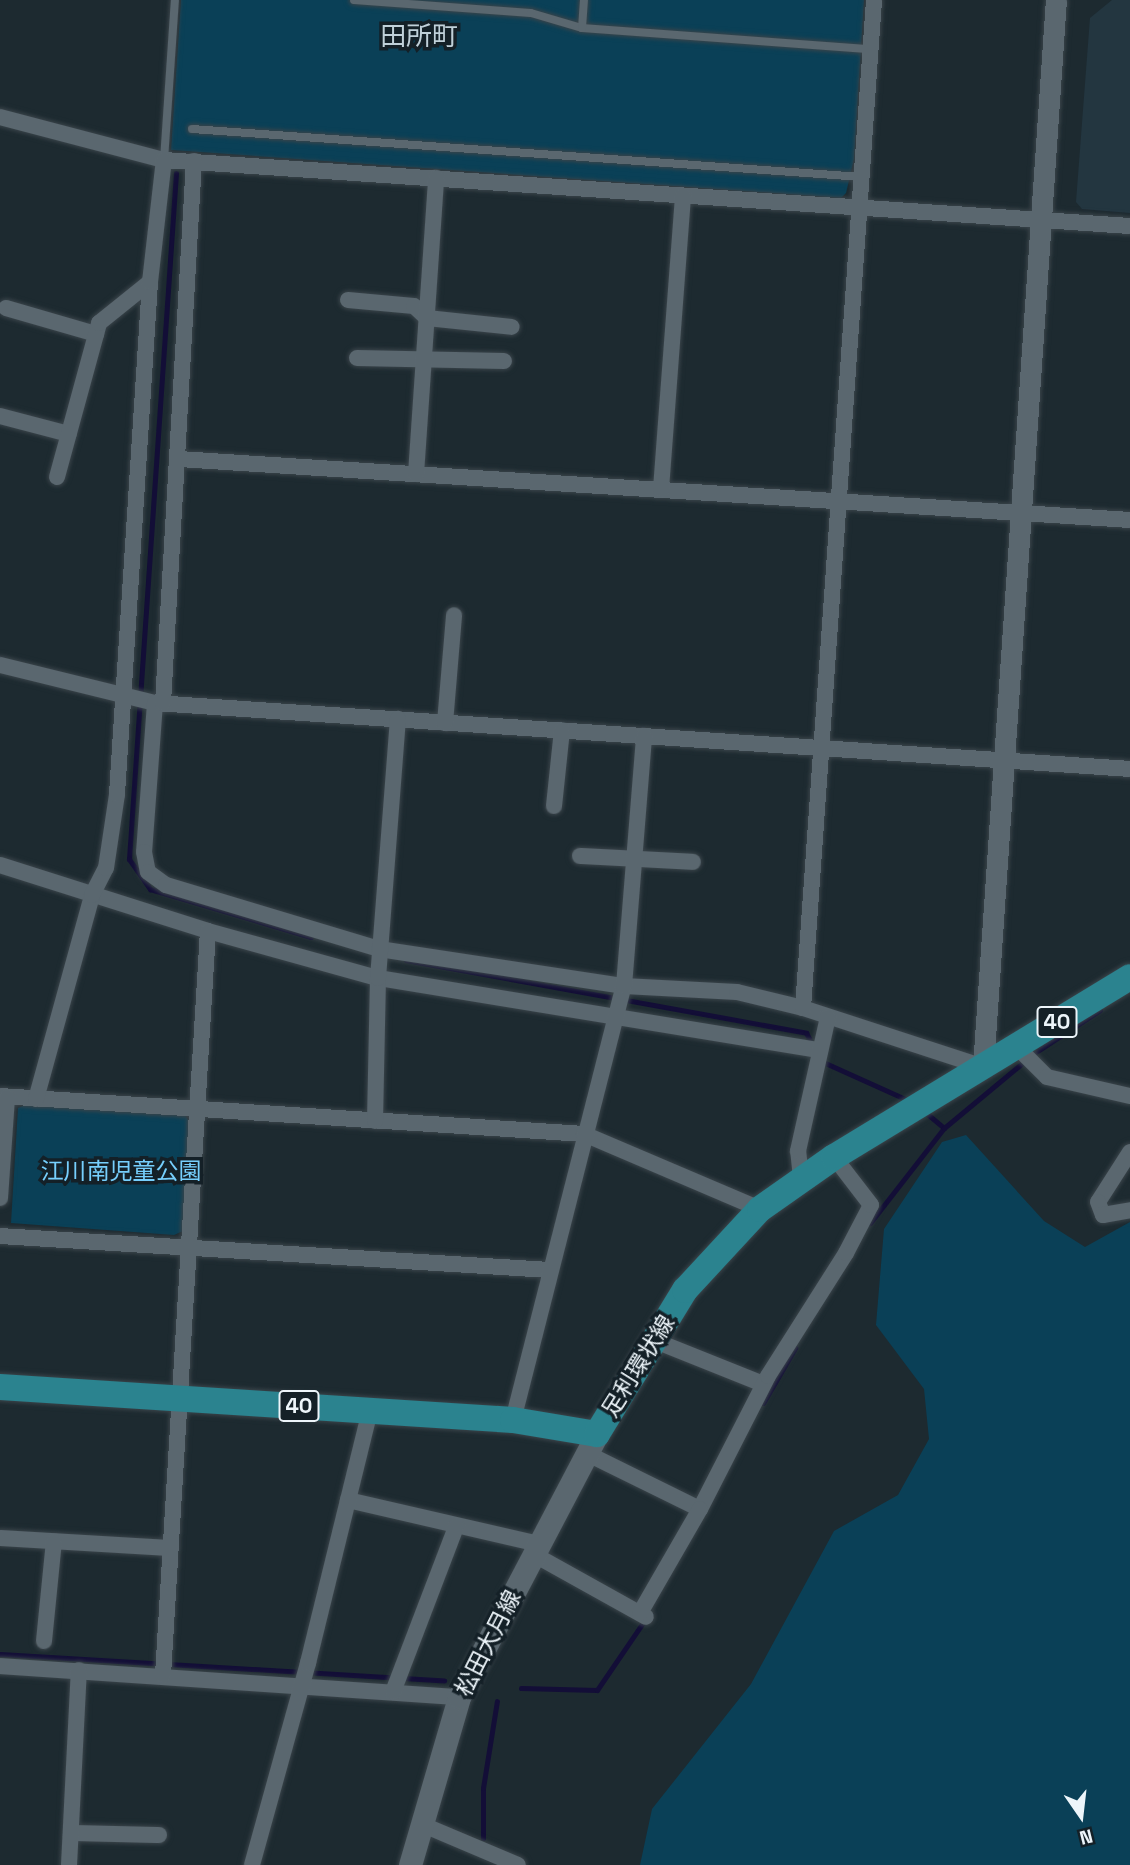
<!DOCTYPE html>
<meta charset="utf-8">
<style>
body{margin:0}
#map{position:relative;width:1130px;height:1865px;overflow:hidden;background:#1d2a30;font-family:"Space Grotesk","Noto Sans JP",sans-serif}
div>[style]{position:absolute}
[style*='--x']{left:calc(var(--x)*1px);top:calc(var(--y)*1px);width:calc(var(--w)*1px);rotate:calc(var(--a)*1deg)}
.built>*{inset:0;background:#233640}
.green>*{inset:0;background:#0a4057}
.stream>*{height:5px;margin:-2.5px;padding:0 2.5px;transform-origin:2.5px;border-radius:2.5px;background:#130e37}
.roads{filter:drop-shadow(0 0 2px #3a444a) drop-shadow(0 0 2px #3a444a)}
.service>*{height:8px;margin:-4px;padding:0 4px;transform-origin:4px;border-radius:4px;background:#5a676f}
.minor>*{height:16px;margin:-8px;padding:0 8px;transform-origin:8px;border-radius:8px;background:#5a676f}
.tertiary>*{height:21px;margin:-10.5px;padding:0 10.5px;transform-origin:10.5px;border-radius:10.5px;background:#5a676f}
.secondary>*{height:23px;margin:-11.5px;padding:0 11.5px;transform-origin:11.5px;border-radius:11.5px;background:#5a676f}
.primary>*{height:26px;margin:-13px;padding:0 13px;transform-origin:13px;border-radius:13px;background:#2b838f}
span{translate:-50% -50%;white-space:nowrap;text-align:center;line-height:1.15;-webkit-text-stroke:7px #142027;paint-order:stroke}
.shield-label span{padding:2px 5px;background:#142027;border:2px solid;border-radius:5px;-webkit-text-stroke-width:0}
.shield-label{font-size:21px;color:#edf5fa;font-weight:700}
.park-label{font-size:23px;color:#76cffd}
.street-label{font-size:23px;color:#edf5fa}
.quarter-label{font-size:26px;color:#c0d0d9}
.north{position:absolute;left:1046px;top:1781px;width:70px;height:70px;-webkit-text-stroke:5px #142027;paint-order:stroke;rotate:166deg;font-size:19px;font-weight:700;line-height:28px;text-align:center;color:#edf5fa}
.north::after{content:'';display:block;margin:auto;width:24px;height:32px;background:#edf5fa;clip-path:polygon(50% 0,100% 100%,50% 72%,0 100%)}
</style>
<div id="map">
<div class="built">
<div style="clip-path:polygon(1112px 0,1130px 0,1130px 213px,1082px 209px,1076px 202px,1090px 18px)"></div>
</div>
<div class="green">
<div style="clip-path:polygon(181px 0,864px 0,854px 159px,846px 193px,841px 198px,171px 150px)"></div>
<div style="clip-path:polygon(25px 1105px,184px 1114px,190px 1122px,183px 1231px,174px 1235px,11px 1223px,18px 1108px)"></div>
<div style="clip-path:polygon(966px 1135px,1044px 1221px,1085px 1247px,1130px 1222px,1130px 1865px,640px 1865px,652px 1809px,751px 1684px,834px 1531px,898px 1495px,929px 1439px,924px 1389px,876px 1325px,884px 1229px,942px 1142px)"></div>
</div>
<div class="stream">
<div style="--x:176;--y:173;--w:688;--a:93.92"></div>
<div style="--x:129;--y:859;--w:37;--a:55"></div>
<div style="--x:150;--y:889;--w:168;--a:16.6"></div>
<div style="--x:406;--y:960;--w:407;--a:10.3"></div>
<div style="--x:806;--y:1033;--w:14;--a:60"></div>
<div style="--x:823;--y:1062;--w:98;--a:24.2"></div>
<div style="--x:925;--y:1112;--w:25;--a:40"></div>
<div style="--x:870;--y:1223;--w:120;--a:-52.1"></div>
<div style="--x:944;--y:1128;--w:116;--a:-39.7"></div>
<div style="--x:1033;--y:1054;--w:80;--a:-33.3"></div>
<div style="--x:763;--y:1403;--w:64;--a:-59.8"></div>
<div style="--x:0;--y:1654;--w:445;--a:3.4"></div>
<div style="--x:521;--y:1688;--w:76;--a:1.5"></div>
<div style="--x:597;--y:1690;--w:83;--a:-55.7"></div>
<div style="--x:483;--y:1838;--w:50;--a:-90"></div>
<div style="--x:483;--y:1788;--w:88;--a:-80.9"></div>
</div>
<div class="roads">
<div class="service">
<div style="--x:354;--y:0;--w:177;--a:4.2"></div>
<div style="--x:531;--y:13;--w:53;--a:16.4"></div>
<div style="--x:582;--y:28;--w:289;--a:4.2"></div>
<div style="--x:582;--y:28;--w:28;--a:-86"></div>
<div style="--x:192;--y:129;--w:672;--a:4.1"></div>
<div style="--x:164;--y:160;--w:160;--a:-86.1"></div>
</div>
<div class="minor">
<div style="--x:0;--y:117;--w:170;--a:14.7"></div>
<div style="--x:164;--y:160;--w:968;--a:3.91"></div>
<div style="--x:348;--y:300;--w:66;--a:5.2"></div>
<div style="--x:414;--y:306;--w:18;--a:43"></div>
<div style="--x:427;--y:318;--w:85;--a:6"></div>
<div style="--x:6;--y:308;--w:94;--a:16.1"></div>
<div style="--x:357;--y:358;--w:147;--a:1.2"></div>
<div style="--x:0;--y:416;--w:71;--a:14.6"></div>
<div style="--x:179;--y:459;--w:953;--a:3.67"></div>
<div style="--x:416;--y:474;--w:297;--a:-86.1"></div>
<div style="--x:57;--y:477;--w:160;--a:-74.7"></div>
<div style="--x:99;--y:323;--w:65;--a:-38.8"></div>
<div style="--x:661;--y:489;--w:294;--a:-85.7"></div>
<div style="--x:0;--y:665;--w:160;--a:13.8"></div>
<div style="--x:155;--y:703;--w:977;--a:3.87"></div>
<div style="--x:155;--y:703;--w:149;--a:94.2"></div>
<div style="--x:144;--y:852;--w:20;--a:79"></div>
<div style="--x:148;--y:872;--w:22;--a:36"></div>
<div style="--x:166;--y:885;--w:222;--a:16.7"></div>
<div style="--x:379;--y:949;--w:248;--a:8.6"></div>
<div style="--x:624;--y:986;--w:113;--a:3"></div>
<div style="--x:737;--y:992;--w:68;--a:13.6"></div>
<div style="--x:803;--y:1008;--w:189;--a:18.1"></div>
<div style="--x:163;--y:703;--w:543;--a:-86.73"></div>
<div style="--x:445;--y:723;--w:108;--a:-85.2"></div>
<div style="--x:554;--y:806;--w:76;--a:-84"></div>
<div style="--x:580;--y:856;--w:113;--a:3"></div>
<div style="--x:0;--y:865;--w:218;--a:17.6"></div>
<div style="--x:208;--y:931;--w:176;--a:15.5"></div>
<div style="--x:378;--y:978;--w:448;--a:9.3"></div>
<div style="--x:803;--y:1008;--w:1010;--a:-85.97"></div>
<div style="--x:1017;--y:1047;--w:42;--a:45"></div>
<div style="--x:1047;--y:1077;--w:85;--a:12.9"></div>
<div style="--x:0;--y:1096;--w:585;--a:3.72"></div>
<div style="--x:584;--y:1134;--w:191;--a:23.1"></div>
<div style="--x:36;--y:1099;--w:212;--a:-74.6"></div>
<div style="--x:92;--y:895;--w:30;--a:-63"></div>
<div style="--x:106;--y:868;--w:75;--a:-81.5"></div>
<div style="--x:117;--y:794;--w:513;--a:-86.31"></div>
<div style="--x:150;--y:282;--w:123;--a:-83.5"></div>
<div style="--x:375;--y:1121;--w:143;--a:-88.8"></div>
<div style="--x:378;--y:978;--w:260;--a:-85.6"></div>
<div style="--x:1130;--y:1152;--w:59;--a:122.6"></div>
<div style="--x:1098;--y:1202;--w:14;--a:69"></div>
<div style="--x:1103;--y:1215;--w:27;--a:-10"></div>
<div style="--x:801;--y:1178;--w:27;--a:-96"></div>
<div style="--x:798;--y:1151;--w:137;--a:-77.4"></div>
<div style="--x:0;--y:1198;--w:101;--a:-86"></div>
<div style="--x:0;--y:1236;--w:551;--a:3.54"></div>
<div style="--x:653;--y:1340;--w:118;--a:21.8"></div>
<div style="--x:513;--y:1420;--w:448;--a:-75.7"></div>
<div style="--x:624;--y:986;--w:251;--a:-85.4"></div>
<div style="--x:586;--y:1453;--w:127;--a:26.2"></div>
<div style="--x:700;--y:1509;--w:149;--a:-62.9"></div>
<div style="--x:768;--y:1376;--w:146;--a:-57.6"></div>
<div style="--x:846;--y:1253;--w:54;--a:-62.5"></div>
<div style="--x:871;--y:1205;--w:61;--a:-127.6"></div>
<div style="--x:348;--y:1500;--w:195;--a:13"></div>
<div style="--x:0;--y:1538;--w:170;--a:3.4"></div>
<div style="--x:533;--y:1554;--w:129;--a:29.1"></div>
<div style="--x:640;--y:1613;--w:120;--a:-60"></div>
<div style="--x:44;--y:1641;--w:100;--a:-84.3"></div>
<div style="--x:0;--y:1666;--w:460;--a:3.9"></div>
<div style="--x:163;--y:1675;--w:745;--a:-86.54"></div>
<div style="--x:393;--y:1692;--w:177;--a:-69.1"></div>
<div style="--x:421;--y:1824;--w:105;--a:22.9"></div>
<div style="--x:71;--y:1833;--w:88;--a:1.3"></div>
<div style="--x:69;--y:1865;--w:195;--a:-87.1"></div>
<div style="--x:252;--y:1865;--w:210;--a:-74.5"></div>
<div style="--x:308;--y:1663;--w:260;--a:-76.2"></div>
</div>
<div class="tertiary">
<div style="--x:983;--y:1067;--w:1069;--a:-86.09"></div>
</div>
<div class="secondary">
<div style="--x:410;--y:1865;--w:175;--a:-73.7"></div>
<div style="--x:459;--y:1697;--w:297;--a:-62.3"></div>
</div>
<div class="primary">
<div style="--x:0;--y:1387;--w:514;--a:3.68"></div>
<div style="--x:513;--y:1420;--w:85;--a:9.5"></div>
<div style="--x:597;--y:1434;--w:169;--a:-58.6"></div>
<div style="--x:685;--y:1290;--w:110;--a:-47.2"></div>
<div style="--x:760;--y:1209;--w:90;--a:-35.1"></div>
<div style="--x:834;--y:1157;--w:346;--a:-31.3"></div>
</div>
</div>
<div class="shield-label">
<span style="left:1057px;top:1022px">40</span>
<span style="left:299px;top:1406px">40</span>
</div>
<div class="park-label">
<span style="left:121px;top:1171px">江川南児童公園</span>
</div>
<div class="street-label">
<span style="left:638px;top:1366px;rotate:-58deg">足利環状線</span>
<span style="left:488px;top:1643px;rotate:-63deg">松田大月線</span>
</div>
<div class="quarter-label">
<span style="left:419px;top:37px">田所町</span>
</div>
<div class="north">N</div>
</div>
